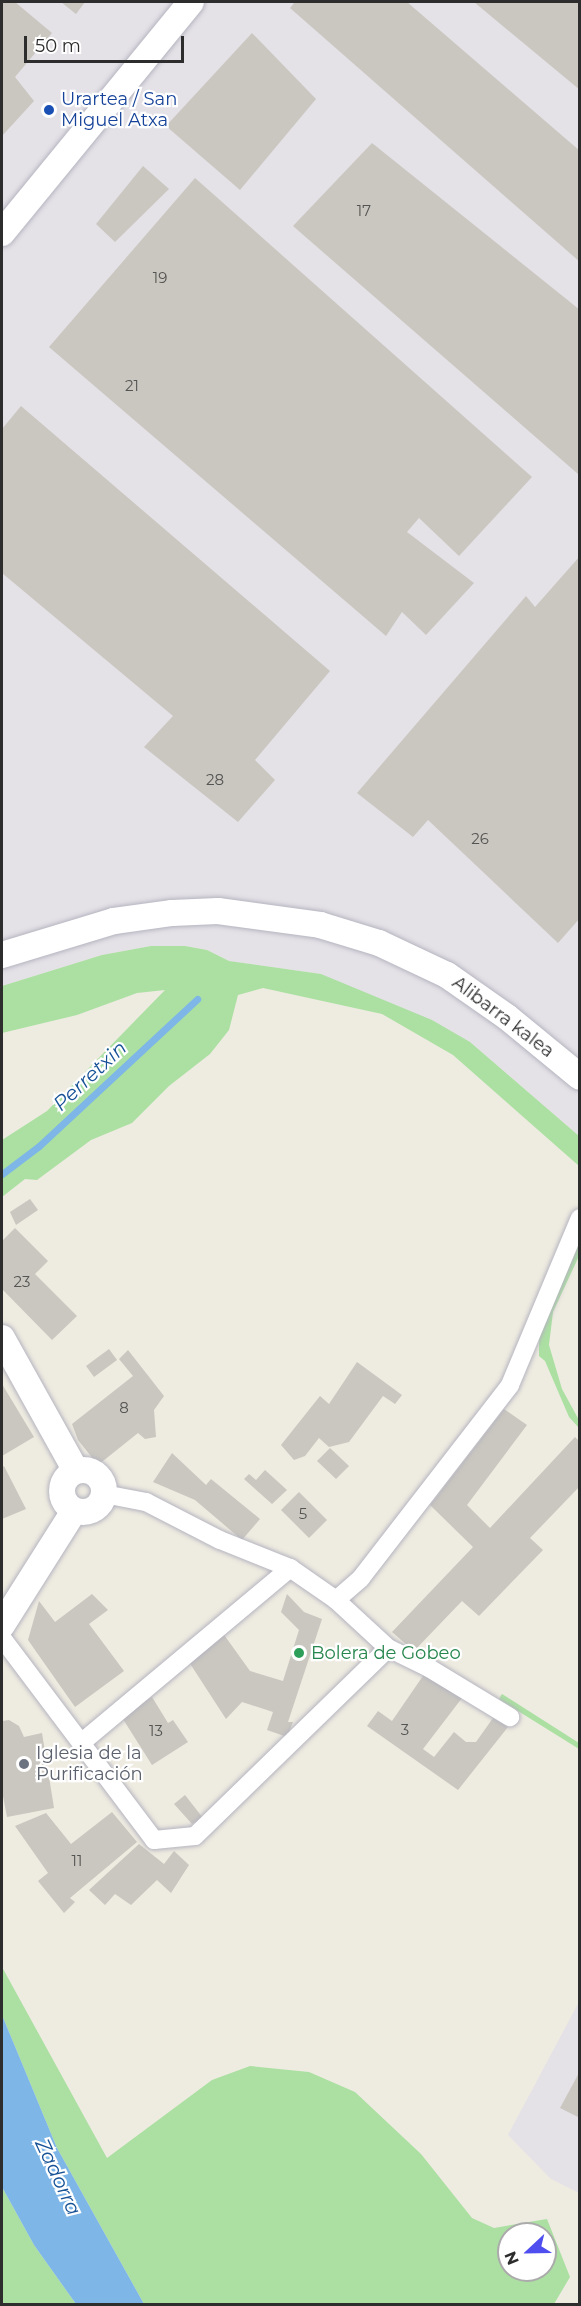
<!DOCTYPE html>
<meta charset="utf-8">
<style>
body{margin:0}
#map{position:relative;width:581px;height:2306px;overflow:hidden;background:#eeebe1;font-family:Montserrat,sans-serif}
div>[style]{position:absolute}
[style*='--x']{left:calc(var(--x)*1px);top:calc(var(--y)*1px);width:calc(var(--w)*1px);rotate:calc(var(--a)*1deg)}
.industrial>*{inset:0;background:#e4e1e7}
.green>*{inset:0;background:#abe0a2}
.water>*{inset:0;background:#7db6e7}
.stream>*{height:7px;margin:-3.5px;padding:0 3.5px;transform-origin:3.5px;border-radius:3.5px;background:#7db6e7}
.building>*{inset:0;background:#cac7c0}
.roads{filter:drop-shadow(0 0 2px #b5b4bf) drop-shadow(0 0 2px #b5b4bf)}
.street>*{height:18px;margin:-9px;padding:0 9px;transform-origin:9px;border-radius:9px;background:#fff}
.secondary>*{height:26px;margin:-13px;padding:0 13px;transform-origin:13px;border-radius:13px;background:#fff}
.secondary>.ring{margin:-13px;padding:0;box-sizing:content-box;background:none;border:26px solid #fff;border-radius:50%}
.dots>*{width:16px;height:16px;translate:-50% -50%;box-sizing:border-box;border:3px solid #fff;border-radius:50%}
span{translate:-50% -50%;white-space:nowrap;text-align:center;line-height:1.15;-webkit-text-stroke:4.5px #fff;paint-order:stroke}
.number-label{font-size:15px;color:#545452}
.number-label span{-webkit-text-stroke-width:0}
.transit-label{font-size:18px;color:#164399}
.left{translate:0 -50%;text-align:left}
.street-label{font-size:18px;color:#2d2d2d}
.leisure-label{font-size:18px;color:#27864d}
.worship-label{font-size:18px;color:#5b616d}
.water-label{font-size:20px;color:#175297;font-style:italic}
.frame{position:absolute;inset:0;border:3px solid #2d2d2d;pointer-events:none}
.north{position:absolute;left:497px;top:2222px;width:60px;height:60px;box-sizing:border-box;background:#fff;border:2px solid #ababab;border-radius:50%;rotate:248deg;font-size:16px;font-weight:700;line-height:24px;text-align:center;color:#2d2d2d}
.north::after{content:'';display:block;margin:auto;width:21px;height:27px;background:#4f4eee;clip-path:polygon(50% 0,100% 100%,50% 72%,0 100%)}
.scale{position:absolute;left:24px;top:36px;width:160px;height:27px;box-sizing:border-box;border:3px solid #2d2d2d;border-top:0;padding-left:8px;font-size:18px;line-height:21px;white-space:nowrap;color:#2d2d2d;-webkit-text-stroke:4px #fff;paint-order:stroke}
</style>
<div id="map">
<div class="industrial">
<div style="clip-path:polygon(2px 2px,579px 2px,579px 1136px,470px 1042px,321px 974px,229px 961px,207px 950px,185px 946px,151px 946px,102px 955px,2px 986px)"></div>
<div style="clip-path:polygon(579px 2002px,579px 2193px,551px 2179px,508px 2135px)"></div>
</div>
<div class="green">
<div style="clip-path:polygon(151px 946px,185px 946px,207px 950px,229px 961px,321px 974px,432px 1020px,470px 1042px,579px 1136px,579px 1166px,453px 1055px,382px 1014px,263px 988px,238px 995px,229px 1030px,210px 1054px,169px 1086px,132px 1123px,91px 1140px,37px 1180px,25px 1179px,2px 1197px,2px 1140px,47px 1111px,165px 990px,137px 993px,77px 1015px,2px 1033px,2px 986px,102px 955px)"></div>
<div style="clip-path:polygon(579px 1236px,579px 1256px,553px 1312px,549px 1345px,562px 1389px,579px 1420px,579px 1428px,569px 1417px,545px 1361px,539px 1356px,539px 1337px)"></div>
<div style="clip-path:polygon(502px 1694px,579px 1743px,579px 1749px,499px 1699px)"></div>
<div style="clip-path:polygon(evenodd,2px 1967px,107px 2158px,212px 2080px,250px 2066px,309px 2072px,355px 2092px,421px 2154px,472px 2218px,494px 2228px,547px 2219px,570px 2277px,554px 2304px,144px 2304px,57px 2148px,2px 2015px,2px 1967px,509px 2234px,545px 2234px,545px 2270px,509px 2270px,509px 2234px)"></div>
<div style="clip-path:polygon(2px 2187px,34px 2245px,76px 2304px,2px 2304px)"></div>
</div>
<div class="water">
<div style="clip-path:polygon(2px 2015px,57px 2148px,144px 2304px,76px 2304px,34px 2245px,2px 2187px)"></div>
</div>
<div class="stream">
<div style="--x:2;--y:1174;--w:46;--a:-37.1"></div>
<div style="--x:39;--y:1146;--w:216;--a:-42.9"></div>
</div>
<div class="building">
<div style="clip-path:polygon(2px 2px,15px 2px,52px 33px,15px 77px,34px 101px,2px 136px)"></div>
<div style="clip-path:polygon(61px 2px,85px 2px,76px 14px)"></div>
<div style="clip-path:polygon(295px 2px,407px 2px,580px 151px,580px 262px,290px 8px)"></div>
<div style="clip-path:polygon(474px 2px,580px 2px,580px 90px)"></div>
<div style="clip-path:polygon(252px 33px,316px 99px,240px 190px,166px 126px)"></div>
<div style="clip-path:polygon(372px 143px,580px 310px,578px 474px,293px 226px)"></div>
<div style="clip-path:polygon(143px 166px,169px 189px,115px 242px,96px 224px)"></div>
<div style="clip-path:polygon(195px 178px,532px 477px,459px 556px,419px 518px,407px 532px,474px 583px,426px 635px,402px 612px,386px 636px,49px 347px)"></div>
<div style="clip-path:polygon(21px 406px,330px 671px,255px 760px,275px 780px,238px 822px,144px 747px,173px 716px,2px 573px,2px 429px)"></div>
<div style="clip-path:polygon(580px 556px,580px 918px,558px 943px,428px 820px,413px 837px,357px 793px,526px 596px,535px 607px)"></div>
<div style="clip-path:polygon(30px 1199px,38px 1210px,16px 1225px,10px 1212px)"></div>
<div style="clip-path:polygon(15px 1228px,48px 1261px,35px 1274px,77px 1316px,52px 1340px,2px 1289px,2px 1241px)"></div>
<div style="clip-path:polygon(109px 1349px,117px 1360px,94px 1377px,86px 1366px)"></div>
<div style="clip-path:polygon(128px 1350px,164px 1396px,154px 1410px,156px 1437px,145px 1439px,138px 1433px,98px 1465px,78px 1440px,72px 1424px,133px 1376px,119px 1359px)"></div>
<div style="clip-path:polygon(357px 1362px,402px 1395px,395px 1404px,383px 1396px,349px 1442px,329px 1447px,319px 1438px,305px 1456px,294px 1460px,281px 1445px,320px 1396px,329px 1404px)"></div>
<div style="clip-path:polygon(2px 1384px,34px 1437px,2px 1456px)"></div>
<div style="clip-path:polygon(504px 1409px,527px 1425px,467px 1505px,490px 1528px,575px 1437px,580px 1442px,580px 1486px,530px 1538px,543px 1550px,479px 1616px,462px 1601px,414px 1651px,392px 1632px,473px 1547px,430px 1505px)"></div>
<div style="clip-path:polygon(330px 1448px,349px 1466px,336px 1479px,317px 1461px)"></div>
<div style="clip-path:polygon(172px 1453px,206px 1485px,211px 1479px,260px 1519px,242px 1540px,195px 1500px,153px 1482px)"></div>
<div style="clip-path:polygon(4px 1466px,26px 1509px,2px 1519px,2px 1467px)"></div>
<div style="clip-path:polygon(265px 1470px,287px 1490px,272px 1504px,244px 1479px,249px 1474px,256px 1480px)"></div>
<div style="clip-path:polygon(299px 1492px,327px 1520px,309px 1538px,281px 1510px)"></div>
<div style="clip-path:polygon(92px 1594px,108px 1610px,89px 1624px,124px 1671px,75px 1707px,28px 1640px,39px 1601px,55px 1622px)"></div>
<div style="clip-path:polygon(287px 1594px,304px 1612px,322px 1619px,288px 1722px,293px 1722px,287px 1737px,267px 1730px,273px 1712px,242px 1702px,226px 1719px,189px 1662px,222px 1632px,250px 1671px,283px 1681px,299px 1630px,281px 1612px)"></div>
<div style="clip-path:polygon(425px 1673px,462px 1698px,423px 1749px,434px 1757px,454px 1732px,466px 1742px,476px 1742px,493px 1718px,508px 1727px,458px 1790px,367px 1726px,378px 1711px,392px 1721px)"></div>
<div style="clip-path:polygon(152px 1697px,168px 1723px,173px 1720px,188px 1742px,152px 1765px,121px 1716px)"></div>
<div style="clip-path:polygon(9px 1720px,19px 1726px,24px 1737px,42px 1733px,54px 1808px,7px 1817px,2px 1791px,2px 1721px)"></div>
<div style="clip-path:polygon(185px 1795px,203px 1818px,192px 1824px,174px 1804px)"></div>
<div style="clip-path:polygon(112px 1812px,137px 1842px,70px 1898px,75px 1902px,64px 1913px,38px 1881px,48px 1873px,15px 1826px,46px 1813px,71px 1844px)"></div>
<div style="clip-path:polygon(139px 1844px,164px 1864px,174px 1851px,189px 1865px,171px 1893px,157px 1880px,131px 1905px,115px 1894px,105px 1905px,89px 1890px)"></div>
<div style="clip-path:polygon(580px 2071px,580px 2118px,560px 2108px)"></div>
</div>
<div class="roads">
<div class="street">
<div style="--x:104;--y:1494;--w:43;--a:10.8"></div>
<div style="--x:146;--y:1502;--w:83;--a:27.2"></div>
<div style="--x:220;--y:1540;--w:75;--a:21.8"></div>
<div style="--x:290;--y:1568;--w:56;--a:34.8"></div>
<div style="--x:336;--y:1600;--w:71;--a:42.7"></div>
<div style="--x:388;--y:1648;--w:46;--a:26"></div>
<div style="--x:429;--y:1668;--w:95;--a:31.2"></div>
<div style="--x:336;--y:1600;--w:33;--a:-41"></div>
<div style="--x:361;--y:1578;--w:244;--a:-52.3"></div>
<div style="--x:510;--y:1385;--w:181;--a:-67.3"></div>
<div style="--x:2;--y:1638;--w:253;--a:53"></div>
<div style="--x:154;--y:1840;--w:41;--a:-5.6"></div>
<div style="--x:195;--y:1836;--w:269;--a:-44.2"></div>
<div style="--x:81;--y:1743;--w:273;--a:-39.9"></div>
</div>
<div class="secondary">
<div style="--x:2;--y:233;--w:298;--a:-50.7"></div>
<div style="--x:2;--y:955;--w:117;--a:-16.9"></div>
<div style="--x:114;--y:921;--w:59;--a:-7.9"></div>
<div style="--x:172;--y:913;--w:46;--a:-2.5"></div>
<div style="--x:218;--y:911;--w:103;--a:7.8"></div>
<div style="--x:320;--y:925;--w:62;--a:17"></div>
<div style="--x:379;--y:943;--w:75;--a:25.2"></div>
<div style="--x:447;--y:975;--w:73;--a:35"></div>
<div style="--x:507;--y:1017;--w:94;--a:39.4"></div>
<div style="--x:2;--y:1338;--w:152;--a:60.9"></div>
<div class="ring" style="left:62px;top:1470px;width:16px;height:16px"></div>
<div style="--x:2;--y:1625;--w:135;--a:-57.7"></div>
</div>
</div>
<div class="dots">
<div style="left:49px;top:110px;background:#1a4fb4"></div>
<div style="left:299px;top:1653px;background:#2e9e5b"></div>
<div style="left:24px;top:1764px;background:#6b7280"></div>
</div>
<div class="number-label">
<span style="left:364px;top:211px">17</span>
<span style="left:160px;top:278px">19</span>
<span style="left:132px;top:386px">21</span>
<span style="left:215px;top:780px">28</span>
<span style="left:480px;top:839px">26</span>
<span style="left:22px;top:1282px">23</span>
<span style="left:124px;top:1408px">8</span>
<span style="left:303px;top:1514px">5</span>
<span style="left:405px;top:1730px">3</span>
<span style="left:156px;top:1731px">13</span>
<span style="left:77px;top:1861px">11</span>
</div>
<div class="transit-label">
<span class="left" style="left:61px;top:110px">Urartea / San<br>Miguel Atxa</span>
</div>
<div class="street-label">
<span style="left:503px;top:1017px;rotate:37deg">Alibarra kalea</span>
</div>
<div class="leisure-label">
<span class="left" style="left:311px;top:1653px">Bolera de Gobeo</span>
</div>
<div class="worship-label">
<span class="left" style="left:36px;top:1764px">Iglesia de la<br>Purificación</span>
</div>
<div class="water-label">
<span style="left:90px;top:1076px;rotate:-43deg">Perretxin</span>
<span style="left:58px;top:2177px;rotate:65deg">Zadorra</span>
</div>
<div class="frame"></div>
<div class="north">N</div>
<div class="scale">50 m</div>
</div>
